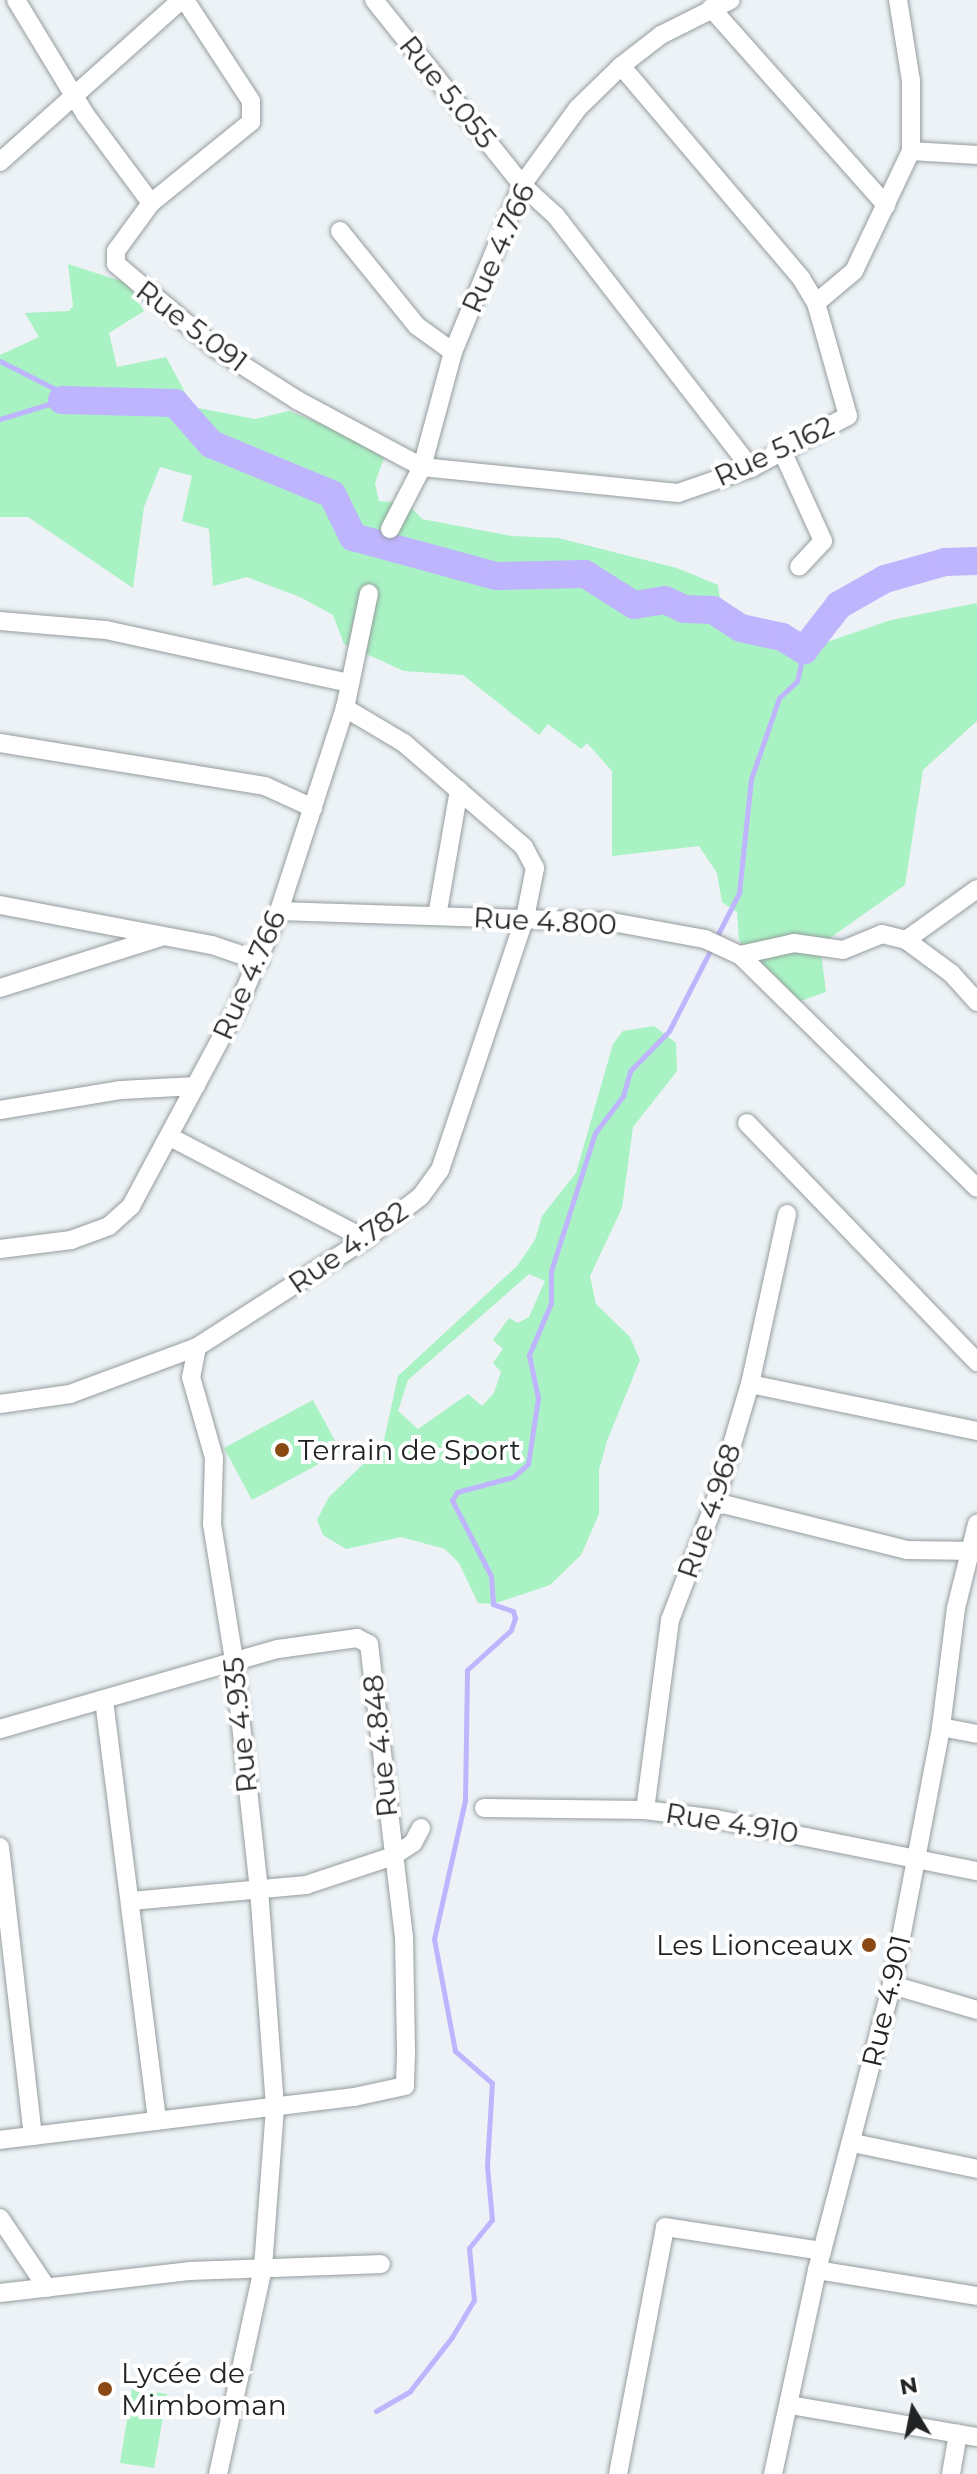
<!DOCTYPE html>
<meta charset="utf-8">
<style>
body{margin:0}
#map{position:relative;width:977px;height:2474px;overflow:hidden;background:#ecf2f5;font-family:Montserrat,sans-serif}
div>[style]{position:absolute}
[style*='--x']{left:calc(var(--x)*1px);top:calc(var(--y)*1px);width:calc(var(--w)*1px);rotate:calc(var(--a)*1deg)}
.green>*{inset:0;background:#a9f2c3}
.stream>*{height:5px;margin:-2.5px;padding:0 2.5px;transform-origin:2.5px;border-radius:2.5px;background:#bfb4fe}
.river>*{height:28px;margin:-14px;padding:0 14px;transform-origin:14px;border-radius:14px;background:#bfb4fe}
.roads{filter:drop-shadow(0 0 2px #969c9e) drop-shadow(0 0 2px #969c9e)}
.minor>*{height:18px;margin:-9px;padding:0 9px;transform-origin:9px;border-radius:9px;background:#fff}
.dots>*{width:22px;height:22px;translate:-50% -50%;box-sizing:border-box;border:4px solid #fff;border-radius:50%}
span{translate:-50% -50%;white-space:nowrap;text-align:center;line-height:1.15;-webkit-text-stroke:8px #fff;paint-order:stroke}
.street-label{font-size:28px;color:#212324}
.poi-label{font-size:28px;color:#212324}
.left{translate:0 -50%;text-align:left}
.right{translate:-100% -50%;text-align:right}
.north{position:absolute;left:873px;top:2370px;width:80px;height:80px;-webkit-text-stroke:6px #fff;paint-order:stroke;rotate:350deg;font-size:22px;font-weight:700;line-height:32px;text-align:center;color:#212324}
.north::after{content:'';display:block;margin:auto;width:28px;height:36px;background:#212324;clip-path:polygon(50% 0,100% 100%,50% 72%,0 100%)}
</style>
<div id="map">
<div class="green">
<div style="clip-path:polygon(68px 264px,127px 283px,144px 311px,109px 333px,117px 367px,166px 357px,193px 407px,255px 419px,289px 411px,344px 433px,384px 458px,375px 483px,379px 501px,407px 503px,422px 519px,511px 536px,558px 538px,677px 568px,718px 585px,722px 614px,734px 624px,782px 637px,804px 650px,891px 620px,977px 603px,977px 721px,923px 770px,905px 885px,820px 945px,826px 992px,798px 1002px,762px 969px,739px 940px,737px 912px,722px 902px,717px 873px,699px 846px,612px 856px,612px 771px,587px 743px,581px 749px,548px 724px,539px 735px,463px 675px,404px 671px,344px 644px,333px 615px,300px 597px,247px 577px,213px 586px,209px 529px,182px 521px,192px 476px,160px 467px,144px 507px,133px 588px,28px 517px,0 517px,0 355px,39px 337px,25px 313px,69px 311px,73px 306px)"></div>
<div style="clip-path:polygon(evenodd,654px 1026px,676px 1043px,677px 1071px,633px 1127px,622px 1208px,590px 1276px,596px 1304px,630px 1337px,640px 1360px,607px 1441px,599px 1470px,599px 1514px,581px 1555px,550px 1585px,493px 1604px,478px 1603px,459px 1563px,445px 1549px,401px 1537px,346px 1549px,323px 1535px,317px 1520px,329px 1497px,383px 1445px,398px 1376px,517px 1266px,535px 1240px,542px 1216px,576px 1173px,613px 1044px,623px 1031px,654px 1026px,529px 1274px,545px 1281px,529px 1317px,518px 1323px,509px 1318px,493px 1340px,503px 1349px,493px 1363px,501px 1372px,494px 1393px,482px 1406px,468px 1394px,418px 1429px,398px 1411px,408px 1380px,529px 1274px)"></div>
<div style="clip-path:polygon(313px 1400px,341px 1452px,252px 1500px,224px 1448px)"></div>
<div style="clip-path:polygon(132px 2389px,167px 2394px,154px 2468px,120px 2463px)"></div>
</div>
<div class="stream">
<div style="--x:0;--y:361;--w:59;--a:27"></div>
<div style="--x:53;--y:388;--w:15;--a:53"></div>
<div style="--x:62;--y:400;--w:65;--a:163"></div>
<div style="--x:716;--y:938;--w:51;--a:-62.9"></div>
<div style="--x:739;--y:893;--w:115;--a:-84"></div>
<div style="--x:751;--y:779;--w:86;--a:-70.9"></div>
<div style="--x:779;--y:698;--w:25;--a:-43"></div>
<div style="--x:797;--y:681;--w:32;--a:-77"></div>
<div style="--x:376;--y:2411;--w:39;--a:-30"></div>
<div style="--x:410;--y:2391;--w:68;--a:-52.1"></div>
<div style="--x:452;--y:2337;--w:43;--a:-59.3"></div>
<div style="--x:474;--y:2300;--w:52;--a:-95.5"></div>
<div style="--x:469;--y:2248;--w:36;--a:-51"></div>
<div style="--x:492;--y:2220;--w:54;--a:-95.3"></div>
<div style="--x:487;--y:2166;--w:83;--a:-86.6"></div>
<div style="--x:492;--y:2083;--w:49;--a:-139.1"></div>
<div style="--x:455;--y:2051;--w:114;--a:-100.6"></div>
<div style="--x:434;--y:1939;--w:142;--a:-77.4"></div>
<div style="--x:465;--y:1800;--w:130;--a:-89.1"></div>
<div style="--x:467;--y:1670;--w:59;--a:-42.3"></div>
<div style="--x:511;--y:1630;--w:13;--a:-72"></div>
<div style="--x:515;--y:1618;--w:7;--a:-106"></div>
<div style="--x:513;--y:1611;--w:21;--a:-161"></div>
<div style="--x:493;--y:1604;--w:28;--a:-94"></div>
<div style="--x:491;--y:1576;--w:85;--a:-117.2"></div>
<div style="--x:452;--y:1500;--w:9;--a:-58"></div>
<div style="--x:457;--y:1492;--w:58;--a:-15"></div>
<div style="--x:513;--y:1477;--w:20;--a:-41"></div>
<div style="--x:528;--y:1464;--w:67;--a:-81.4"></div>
<div style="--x:538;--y:1398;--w:44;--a:-101.8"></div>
<div style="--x:529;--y:1355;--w:56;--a:-67.1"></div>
<div style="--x:551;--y:1303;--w:32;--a:-90"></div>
<div style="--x:551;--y:1271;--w:145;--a:-72.3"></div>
<div style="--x:595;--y:1133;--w:46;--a:-52.9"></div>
<div style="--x:623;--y:1096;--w:26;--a:-74"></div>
<div style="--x:630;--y:1071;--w:56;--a:-45.7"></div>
<div style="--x:669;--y:1031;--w:94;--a:-62.9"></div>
</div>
<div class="river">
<div style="--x:62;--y:400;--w:113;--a:1.5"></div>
<div style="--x:175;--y:403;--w:55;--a:48.7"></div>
<div style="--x:211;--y:444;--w:131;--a:22.5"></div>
<div style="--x:332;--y:494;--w:48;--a:64"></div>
<div style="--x:353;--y:537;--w:148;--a:15.3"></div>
<div style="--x:496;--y:576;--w:89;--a:-1.3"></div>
<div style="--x:585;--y:574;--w:58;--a:32.3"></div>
<div style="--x:634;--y:605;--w:31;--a:-9"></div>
<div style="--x:665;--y:600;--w:21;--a:25"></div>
<div style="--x:684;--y:609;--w:29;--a:2"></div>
<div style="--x:713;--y:610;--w:33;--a:33"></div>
<div style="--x:741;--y:628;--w:42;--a:12.4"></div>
<div style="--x:782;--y:637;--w:26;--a:31"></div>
<div style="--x:804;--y:650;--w:57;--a:-52.1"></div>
<div style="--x:839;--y:605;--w:53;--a:-29.5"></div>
<div style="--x:885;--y:579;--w:62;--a:-15.8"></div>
<div style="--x:945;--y:562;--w:32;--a:-2"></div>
</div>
<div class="roads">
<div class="minor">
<div style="--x:16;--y:0;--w:133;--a:58.8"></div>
<div style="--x:85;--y:114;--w:111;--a:53.4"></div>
<div style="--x:151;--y:203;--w:59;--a:126.1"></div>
<div style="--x:116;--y:251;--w:13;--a:90"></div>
<div style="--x:116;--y:264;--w:132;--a:40.1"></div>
<div style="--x:217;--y:349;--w:95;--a:32.5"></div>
<div style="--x:297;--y:400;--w:142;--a:28.2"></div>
<div style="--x:422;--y:467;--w:257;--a:5.8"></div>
<div style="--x:678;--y:493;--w:77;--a:-18.9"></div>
<div style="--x:751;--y:468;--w:110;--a:-28.2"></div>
<div style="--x:848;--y:416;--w:117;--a:-105.8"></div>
<div style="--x:816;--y:303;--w:29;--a:-121"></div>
<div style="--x:801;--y:278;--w:278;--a:-130.3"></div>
<div style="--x:374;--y:0;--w:237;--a:51.3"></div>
<div style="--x:522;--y:185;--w:46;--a:42.4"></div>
<div style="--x:556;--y:216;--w:319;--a:52.3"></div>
<div style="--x:711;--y:8;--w:264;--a:48.4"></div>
<div style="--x:911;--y:151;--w:66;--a:3.5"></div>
<div style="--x:0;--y:162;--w:243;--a:-41.8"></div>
<div style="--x:151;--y:203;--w:129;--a:-39"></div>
<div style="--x:251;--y:122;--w:21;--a:-90"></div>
<div style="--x:251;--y:101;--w:121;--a:-123.2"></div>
<div style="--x:340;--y:231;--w:122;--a:51"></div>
<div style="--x:417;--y:326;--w:44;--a:35.8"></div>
<div style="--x:816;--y:303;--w:50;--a:-40.1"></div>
<div style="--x:854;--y:271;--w:133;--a:-64.6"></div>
<div style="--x:911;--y:151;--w:70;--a:-90"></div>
<div style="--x:911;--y:81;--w:82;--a:-99.1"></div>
<div style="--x:782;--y:451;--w:99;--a:65.5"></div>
<div style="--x:823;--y:541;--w:35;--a:133"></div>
<div style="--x:390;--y:529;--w:70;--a:-62.7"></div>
<div style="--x:422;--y:467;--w:119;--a:-74.9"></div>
<div style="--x:453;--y:352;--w:181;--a:-67.6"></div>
<div style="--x:522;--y:185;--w:95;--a:-54"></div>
<div style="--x:578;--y:108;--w:60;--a:-44.3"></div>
<div style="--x:621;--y:66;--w:51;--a:-37.8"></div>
<div style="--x:661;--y:35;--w:78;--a:-26.6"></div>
<div style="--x:0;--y:621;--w:106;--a:4.9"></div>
<div style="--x:106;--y:630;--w:250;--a:12.3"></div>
<div style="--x:0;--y:743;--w:268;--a:9.2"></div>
<div style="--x:265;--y:786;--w:53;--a:24.6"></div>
<div style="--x:0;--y:905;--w:216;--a:10.7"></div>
<div style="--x:212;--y:945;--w:50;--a:18.8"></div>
<div style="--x:279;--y:911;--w:333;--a:1.9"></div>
<div style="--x:612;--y:922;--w:95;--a:10.4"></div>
<div style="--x:705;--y:939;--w:38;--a:25"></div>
<div style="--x:740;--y:955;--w:55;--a:-12.5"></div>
<div style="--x:794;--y:943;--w:49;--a:8.1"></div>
<div style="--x:843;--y:950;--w:42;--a:-22.3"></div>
<div style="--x:882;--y:934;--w:25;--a:14"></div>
<div style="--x:906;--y:940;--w:87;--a:-35.7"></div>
<div style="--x:437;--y:916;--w:128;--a:-80.1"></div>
<div style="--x:906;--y:940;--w:56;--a:36.3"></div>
<div style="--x:951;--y:973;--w:39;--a:48"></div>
<div style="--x:740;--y:955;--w:332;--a:44.5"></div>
<div style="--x:0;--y:988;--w:169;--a:-17.6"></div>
<div style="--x:0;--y:1110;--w:123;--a:-9.4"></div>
<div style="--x:121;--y:1090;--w:75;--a:-3.1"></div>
<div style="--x:747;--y:1123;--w:332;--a:46.1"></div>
<div style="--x:170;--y:1137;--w:220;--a:27.6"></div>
<div style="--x:0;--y:1249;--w:72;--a:-7.2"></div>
<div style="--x:71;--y:1240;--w:40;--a:-20.2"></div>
<div style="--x:109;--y:1226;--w:30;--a:-42"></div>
<div style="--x:131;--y:1206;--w:225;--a:-61.8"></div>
<div style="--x:237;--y:1008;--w:106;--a:-66.6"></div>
<div style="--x:279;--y:911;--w:213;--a:-72"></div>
<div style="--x:345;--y:708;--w:117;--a:-78.2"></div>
<div style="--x:197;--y:1347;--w:31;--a:101"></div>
<div style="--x:191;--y:1377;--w:84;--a:74.1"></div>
<div style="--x:214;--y:1458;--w:66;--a:91.7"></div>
<div style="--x:212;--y:1524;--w:138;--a:80.8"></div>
<div style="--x:234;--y:1660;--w:230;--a:83.8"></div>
<div style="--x:259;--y:1889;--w:220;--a:85.8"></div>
<div style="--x:275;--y:2108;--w:160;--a:94.3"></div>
<div style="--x:263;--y:2268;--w:211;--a:102.3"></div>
<div style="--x:750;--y:1384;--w:232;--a:11.7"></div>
<div style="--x:0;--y:1404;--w:71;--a:-8.1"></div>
<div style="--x:70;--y:1394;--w:135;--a:-20.3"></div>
<div style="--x:197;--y:1347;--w:200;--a:-32.7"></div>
<div style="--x:365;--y:1239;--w:71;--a:-37.5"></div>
<div style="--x:421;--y:1196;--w:32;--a:-54"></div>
<div style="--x:440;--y:1170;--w:266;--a:-71.4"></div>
<div style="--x:525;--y:918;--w:51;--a:-78.7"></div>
<div style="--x:535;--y:868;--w:24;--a:-118"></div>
<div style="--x:524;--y:847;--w:159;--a:-139.1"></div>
<div style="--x:404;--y:743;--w:69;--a:-149.3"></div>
<div style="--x:715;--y:1502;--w:198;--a:14"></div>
<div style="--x:907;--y:1550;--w:70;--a:0.8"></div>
<div style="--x:104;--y:1700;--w:423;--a:82.8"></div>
<div style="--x:941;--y:1727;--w:37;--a:11"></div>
<div style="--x:0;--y:1729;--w:289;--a:-16.1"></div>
<div style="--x:278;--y:1649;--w:80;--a:-7.9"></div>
<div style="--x:357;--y:1638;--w:13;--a:27"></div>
<div style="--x:369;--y:1644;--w:294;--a:83.2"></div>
<div style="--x:404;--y:1936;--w:118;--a:89"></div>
<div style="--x:406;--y:2054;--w:32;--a:92"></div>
<div style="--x:405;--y:2086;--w:52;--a:167.8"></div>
<div style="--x:354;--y:2097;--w:357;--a:173.1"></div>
<div style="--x:484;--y:1808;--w:161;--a:0.7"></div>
<div style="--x:645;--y:1810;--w:72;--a:7.2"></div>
<div style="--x:716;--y:1819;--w:266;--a:11.3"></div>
<div style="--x:645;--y:1810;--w:192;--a:-82.5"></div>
<div style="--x:670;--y:1620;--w:126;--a:-69.1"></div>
<div style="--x:715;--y:1502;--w:123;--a:-73.5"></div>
<div style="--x:750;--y:1384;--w:174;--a:-77.7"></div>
<div style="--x:0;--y:1847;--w:291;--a:83.5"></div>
<div style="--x:131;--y:1901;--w:176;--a:-5.2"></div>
<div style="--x:306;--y:1885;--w:92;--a:-18.4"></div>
<div style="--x:393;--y:1856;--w:24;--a:-33"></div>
<div style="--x:413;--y:1843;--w:17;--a:-62"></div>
<div style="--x:892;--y:1985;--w:89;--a:16.4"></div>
<div style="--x:853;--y:2143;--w:127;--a:11.8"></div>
<div style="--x:0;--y:2218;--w:84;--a:56.1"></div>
<div style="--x:817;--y:2270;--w:162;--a:9.2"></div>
<div style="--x:0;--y:2293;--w:192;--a:-6.6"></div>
<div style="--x:191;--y:2271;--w:190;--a:-2.1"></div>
<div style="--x:790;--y:2405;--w:190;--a:9.7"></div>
<div style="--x:618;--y:2474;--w:251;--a:-79.2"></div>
<div style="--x:665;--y:2227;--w:159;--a:8.7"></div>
<div style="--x:773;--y:2474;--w:209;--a:-77.8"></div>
<div style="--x:817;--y:2270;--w:295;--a:-75.3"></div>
<div style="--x:892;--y:1985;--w:263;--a:-79.2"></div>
<div style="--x:941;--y:1727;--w:120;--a:-82.8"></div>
<div style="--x:956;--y:1608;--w:87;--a:-76"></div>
<div style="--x:951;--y:2474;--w:41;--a:-80.1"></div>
</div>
</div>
<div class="dots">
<div style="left:282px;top:1450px;background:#8a4914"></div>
<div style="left:869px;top:1945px;background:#8a4914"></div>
<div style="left:105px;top:2389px;background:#8a4914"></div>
</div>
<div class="street-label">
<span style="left:448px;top:92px;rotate:51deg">Rue 5.055</span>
<span style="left:498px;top:248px;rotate:-66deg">Rue 4.766</span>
<span style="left:192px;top:326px;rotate:37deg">Rue 5.091</span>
<span style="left:774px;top:451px;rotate:-25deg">Rue 5.162</span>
<span style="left:545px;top:921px;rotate:3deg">Rue 4.800</span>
<span style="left:249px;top:975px;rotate:-66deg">Rue 4.766</span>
<span style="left:348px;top:1247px;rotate:-35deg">Rue 4.782</span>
<span style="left:709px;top:1511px;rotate:-71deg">Rue 4.968</span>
<span style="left:240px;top:1725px;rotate:-96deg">Rue 4.935</span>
<span style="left:380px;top:1746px;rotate:-96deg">Rue 4.848</span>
<span style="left:732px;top:1823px;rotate:9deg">Rue 4.910</span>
<span style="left:886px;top:2001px;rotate:-77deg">Rue 4.901</span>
</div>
<div class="poi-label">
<span class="left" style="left:298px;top:1450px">Terrain de Sport</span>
<span class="right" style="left:853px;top:1945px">Les Lionceaux</span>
<span class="left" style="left:121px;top:2389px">Lycée de<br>Mimboman</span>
</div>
<div class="north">N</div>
</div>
